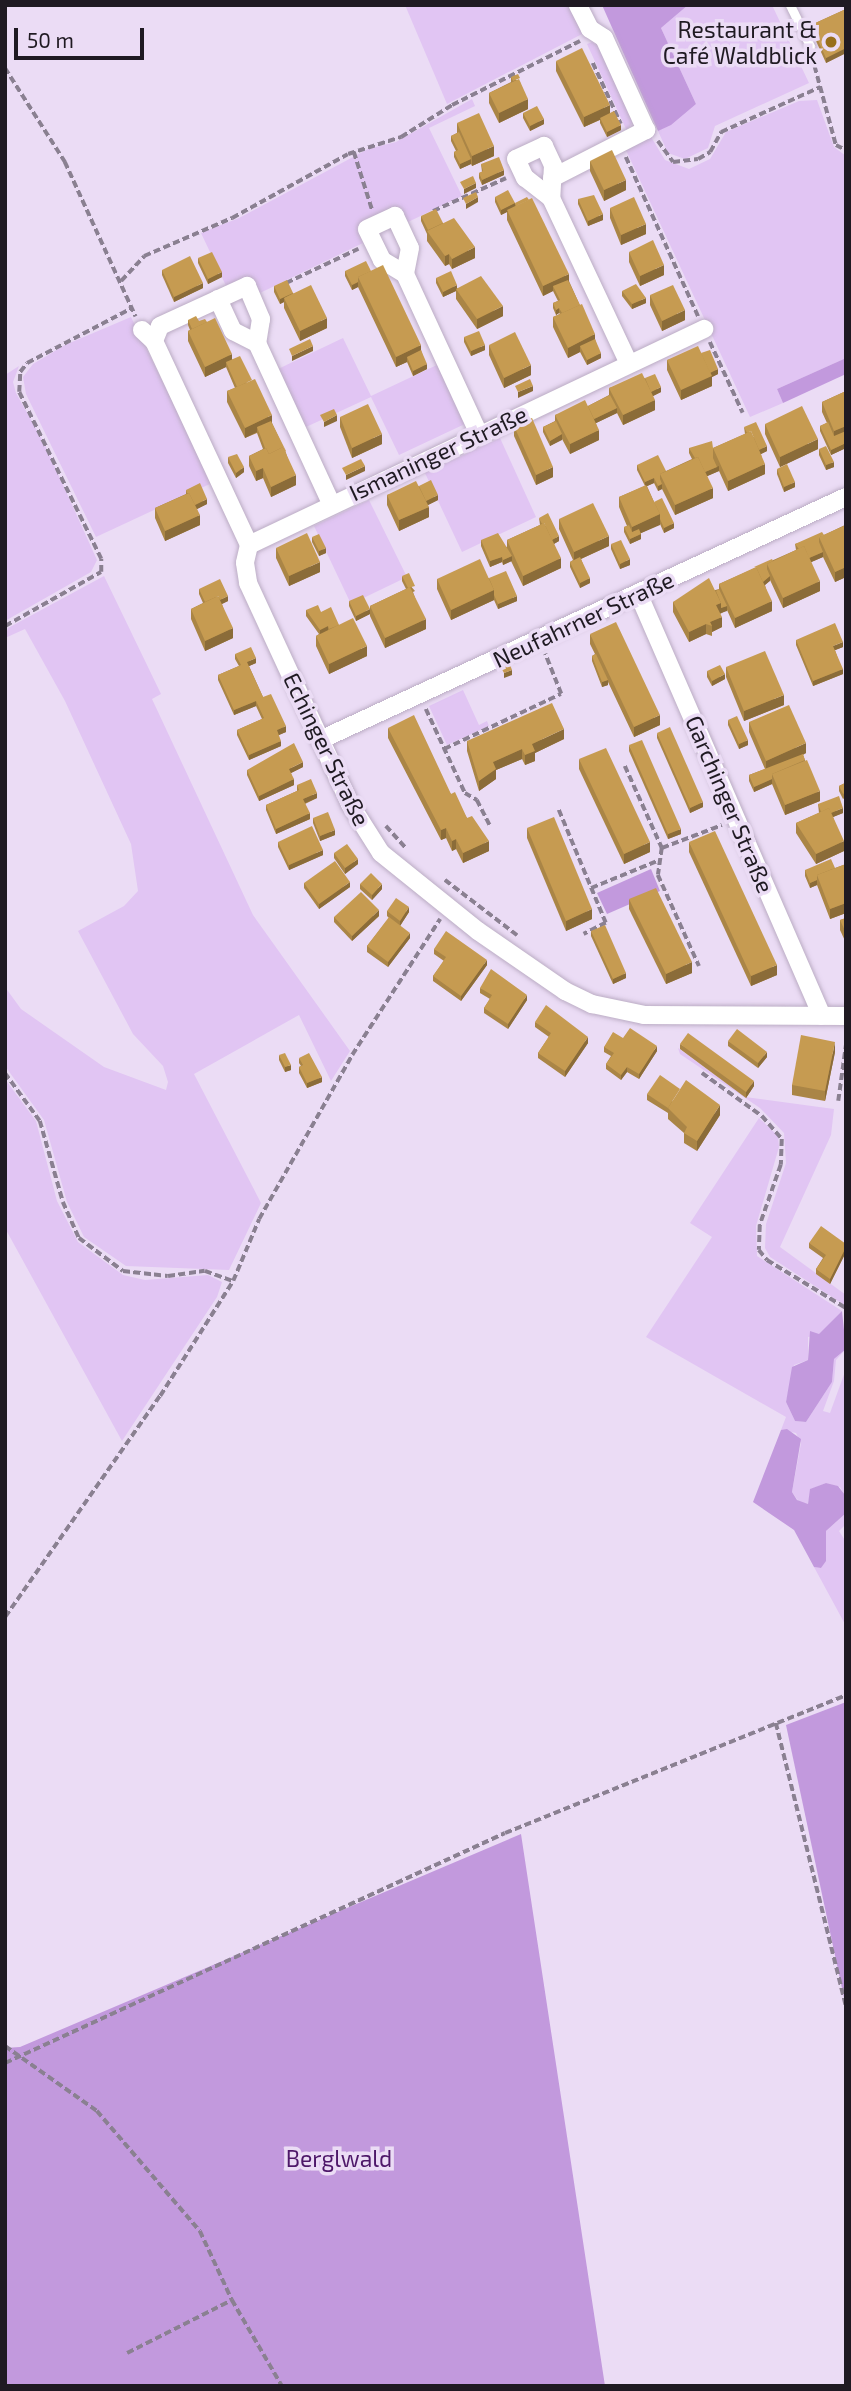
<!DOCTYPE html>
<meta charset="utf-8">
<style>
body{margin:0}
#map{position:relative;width:851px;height:2391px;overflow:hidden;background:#ebdcf5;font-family:"Exo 2",sans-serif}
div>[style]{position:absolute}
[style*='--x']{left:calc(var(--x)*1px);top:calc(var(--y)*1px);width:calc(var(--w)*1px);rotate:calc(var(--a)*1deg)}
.green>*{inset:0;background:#e1c5f3}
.forest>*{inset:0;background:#c299dd}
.path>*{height:3.5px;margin-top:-1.75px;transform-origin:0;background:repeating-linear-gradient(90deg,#8a8091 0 7px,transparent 0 10.5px)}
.roads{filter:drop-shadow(0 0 2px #bbacc4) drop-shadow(0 0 2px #bbacc4)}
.service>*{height:9px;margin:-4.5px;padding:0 4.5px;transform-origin:4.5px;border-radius:4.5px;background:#fff}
.minor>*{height:18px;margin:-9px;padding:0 9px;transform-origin:9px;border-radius:9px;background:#fff}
.wall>*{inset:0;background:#aa8546}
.shaded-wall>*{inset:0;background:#8b6c39}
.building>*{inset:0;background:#c69b51}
.dots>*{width:19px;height:19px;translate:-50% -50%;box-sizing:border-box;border:4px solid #ebdcf5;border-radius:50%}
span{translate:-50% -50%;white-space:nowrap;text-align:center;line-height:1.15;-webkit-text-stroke:7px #ebdcf5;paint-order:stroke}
.poi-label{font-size:23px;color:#1f1a22}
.right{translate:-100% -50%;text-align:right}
.street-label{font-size:23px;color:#1f1a22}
.park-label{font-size:23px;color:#4e1869}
.frame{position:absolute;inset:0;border:7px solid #1f1a22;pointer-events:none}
.scale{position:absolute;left:14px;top:28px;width:130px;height:32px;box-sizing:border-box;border:4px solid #1f1a22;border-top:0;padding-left:9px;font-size:21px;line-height:24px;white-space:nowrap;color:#1f1a22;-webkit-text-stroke:5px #ebdcf5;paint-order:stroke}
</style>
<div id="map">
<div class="green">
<div style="clip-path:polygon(405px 5px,570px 5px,584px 33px,447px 104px)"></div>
<div style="clip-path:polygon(688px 5px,772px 5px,809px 83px,715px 126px,708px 148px,685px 159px,668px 153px,658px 131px,696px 104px,661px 28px)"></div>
<div style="clip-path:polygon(592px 42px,605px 51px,635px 118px,627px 131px,587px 44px)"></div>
<div style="clip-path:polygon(472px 99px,475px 106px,429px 128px,462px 196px,408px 222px,400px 207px,357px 228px,363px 243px,260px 293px,252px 278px,228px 290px,201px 233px,239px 218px,368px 149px,396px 142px)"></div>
<div style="clip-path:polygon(817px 100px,834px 147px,846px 156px,846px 358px,777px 389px,783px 403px,750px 417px,625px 148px,651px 137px,665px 160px,689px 169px,710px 159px,726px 132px,799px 101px)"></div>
<div style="clip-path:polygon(131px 317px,212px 483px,96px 537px,26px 394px,23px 377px,33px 364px,65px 345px)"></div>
<div style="clip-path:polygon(343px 338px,371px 396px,439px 364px,467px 423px,399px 455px,371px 397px,306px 427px,278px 369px)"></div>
<div style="clip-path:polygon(19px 366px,13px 382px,16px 393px,44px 443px,97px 560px,91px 572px,5px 621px,5px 375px)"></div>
<div style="clip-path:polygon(500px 438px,536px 517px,462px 552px,425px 473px)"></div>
<div style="clip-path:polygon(369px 500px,407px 577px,351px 604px,314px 526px)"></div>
<div style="clip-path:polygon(104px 576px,161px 694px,152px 699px,253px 915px,350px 1051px,331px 1081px,299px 1015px,194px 1074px,261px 1203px,229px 1270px,126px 1266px,84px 1237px,67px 1202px,44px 1120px,5px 1066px,5px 987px,21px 1009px,104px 1067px,166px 1090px,168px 1082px,163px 1066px,133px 1034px,78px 931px,124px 906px,138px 891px,131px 844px,65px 701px,25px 629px,5px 638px,8px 628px)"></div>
<div style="clip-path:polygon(463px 690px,479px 725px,487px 721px,489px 726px,447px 745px,429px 706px)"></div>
<div style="clip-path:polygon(678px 1048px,745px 1097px,834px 1109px,831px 1135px,780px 1247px,846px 1295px,846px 1306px,770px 1257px,765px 1248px,766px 1224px,786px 1163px,784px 1133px,760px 1108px,680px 1054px)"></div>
<div style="clip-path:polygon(5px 1079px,36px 1121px,57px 1201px,78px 1242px,123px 1275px,145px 1280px,208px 1275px,222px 1282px,217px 1297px,122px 1441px,5px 1228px)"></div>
<div style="clip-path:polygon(759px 1118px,778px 1136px,779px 1147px,756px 1226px,757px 1256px,842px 1311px,819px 1335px,808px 1337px,808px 1360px,794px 1365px,786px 1402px,795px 1421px,806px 1422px,832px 1382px,834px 1359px,846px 1349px,836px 1360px,834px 1381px,823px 1411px,830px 1413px,846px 1369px,846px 1498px,840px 1487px,826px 1483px,811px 1489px,808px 1504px,799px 1502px,792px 1492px,801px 1443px,796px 1433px,781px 1430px,786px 1417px,646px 1337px,712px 1237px,690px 1223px)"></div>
<div style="clip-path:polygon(846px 1513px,846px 1524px,839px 1531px,846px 1542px,846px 1626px,814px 1567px,821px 1568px,826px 1558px,826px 1531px)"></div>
</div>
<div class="forest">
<div style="clip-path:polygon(602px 5px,688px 5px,661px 28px,696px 104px,671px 125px,658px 131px)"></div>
<div style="clip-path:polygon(846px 358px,846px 374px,783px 403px,777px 389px)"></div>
<div style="clip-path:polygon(651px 869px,660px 891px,607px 914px,597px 893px)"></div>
<div style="clip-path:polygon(842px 1311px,846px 1349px,834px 1359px,832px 1382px,806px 1422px,795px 1421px,786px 1402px,792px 1367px,808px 1360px,810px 1331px,819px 1334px)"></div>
<div style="clip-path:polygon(787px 1429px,801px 1439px,792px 1492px,797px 1500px,808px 1504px,810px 1489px,826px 1483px,838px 1486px,845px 1495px,846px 1513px,826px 1531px,826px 1561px,821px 1568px,814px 1567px,794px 1530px,753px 1502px,781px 1430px)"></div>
<div style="clip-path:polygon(846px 1702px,846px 2007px,786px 1725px)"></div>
<div style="clip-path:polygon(521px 1834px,605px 2386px,5px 2386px,5px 2048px,20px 2047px)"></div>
</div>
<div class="path">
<div style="--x:812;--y:56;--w:92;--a:74.9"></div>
<div style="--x:836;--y:145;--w:11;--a:27"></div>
<div style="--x:593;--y:63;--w:67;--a:65.3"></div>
<div style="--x:5;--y:68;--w:112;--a:57.4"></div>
<div style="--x:65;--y:162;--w:170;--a:65.4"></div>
<div style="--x:658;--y:141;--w:26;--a:54"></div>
<div style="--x:673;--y:162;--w:25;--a:-7"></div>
<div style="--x:698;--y:159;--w:14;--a:-30"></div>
<div style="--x:710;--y:152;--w:23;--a:-61"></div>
<div style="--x:721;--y:132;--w:109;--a:-24.4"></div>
<div style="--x:354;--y:152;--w:60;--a:72.5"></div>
<div style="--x:626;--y:157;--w:175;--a:65.6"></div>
<div style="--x:433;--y:211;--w:80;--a:-24.3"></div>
<div style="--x:121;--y:281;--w:34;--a:-47"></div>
<div style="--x:144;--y:256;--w:96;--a:-23.4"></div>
<div style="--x:232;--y:218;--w:132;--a:-28.9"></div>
<div style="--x:348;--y:154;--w:56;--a:-17.8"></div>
<div style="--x:401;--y:137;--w:60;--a:-32.1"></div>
<div style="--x:452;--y:105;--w:143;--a:-26.6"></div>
<div style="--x:286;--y:283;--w:80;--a:-25.3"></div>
<div style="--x:710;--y:342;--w:78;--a:65.1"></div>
<div style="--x:5;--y:626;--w:110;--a:-29.4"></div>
<div style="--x:101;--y:572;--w:13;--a:-90"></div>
<div style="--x:101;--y:559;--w:186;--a:-116.2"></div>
<div style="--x:19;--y:392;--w:20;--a:-87"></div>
<div style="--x:20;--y:372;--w:11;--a:-52"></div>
<div style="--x:27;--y:363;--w:119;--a:-27.6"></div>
<div style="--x:426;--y:709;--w:93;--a:65.1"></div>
<div style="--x:465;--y:793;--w:14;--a:30"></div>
<div style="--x:477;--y:800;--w:28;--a:63"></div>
<div style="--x:444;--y:749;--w:129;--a:-25.2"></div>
<div style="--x:561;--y:694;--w:43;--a:-111.8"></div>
<div style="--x:625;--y:766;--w:90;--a:65.7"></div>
<div style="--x:662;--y:848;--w:27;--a:98"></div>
<div style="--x:658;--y:875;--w:100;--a:65.7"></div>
<div style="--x:559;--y:810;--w:122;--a:67.4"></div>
<div style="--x:606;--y:923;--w:25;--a:153"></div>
<div style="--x:386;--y:826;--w:31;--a:48"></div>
<div style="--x:662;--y:848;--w:64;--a:-21"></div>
<div style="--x:445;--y:880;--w:91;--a:37.4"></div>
<div style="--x:591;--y:888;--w:71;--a:-22.2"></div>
<div style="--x:5;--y:1073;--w:59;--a:53.9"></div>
<div style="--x:40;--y:1121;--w:84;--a:74.1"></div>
<div style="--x:63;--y:1202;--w:39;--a:66"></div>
<div style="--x:79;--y:1238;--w:55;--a:36.9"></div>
<div style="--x:123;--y:1271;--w:45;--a:6.3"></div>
<div style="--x:168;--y:1276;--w:37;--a:-8"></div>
<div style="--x:205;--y:1271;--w:30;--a:20"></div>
<div style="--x:702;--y:1073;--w:74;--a:35.6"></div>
<div style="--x:762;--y:1116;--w:30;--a:49"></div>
<div style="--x:782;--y:1139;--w:26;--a:92"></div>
<div style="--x:781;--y:1165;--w:64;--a:109.3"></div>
<div style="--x:760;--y:1225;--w:25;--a:92"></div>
<div style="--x:759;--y:1250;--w:13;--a:51"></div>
<div style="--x:767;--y:1260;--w:92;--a:31.3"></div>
<div style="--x:838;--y:1101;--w:59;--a:-82.1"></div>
<div style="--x:5;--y:1617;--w:270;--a:-55"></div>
<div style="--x:160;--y:1396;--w:136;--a:-57.6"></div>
<div style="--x:233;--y:1281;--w:67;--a:-67.2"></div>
<div style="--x:259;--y:1219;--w:189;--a:-60.4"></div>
<div style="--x:352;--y:1055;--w:162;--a:-57.1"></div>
<div style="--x:776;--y:1723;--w:291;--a:76.1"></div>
<div style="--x:5;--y:2046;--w:113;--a:35.2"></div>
<div style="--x:97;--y:2111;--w:158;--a:49.4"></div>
<div style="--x:200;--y:2231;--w:76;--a:65.1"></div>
<div style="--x:232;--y:2300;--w:99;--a:59.8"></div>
<div style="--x:5;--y:2063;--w:550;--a:-24.7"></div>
<div style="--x:505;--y:1833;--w:368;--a:-22"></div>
<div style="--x:127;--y:2353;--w:118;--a:-26.8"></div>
</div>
<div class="roads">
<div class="service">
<div style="--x:790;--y:5;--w:46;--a:64"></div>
</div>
<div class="minor">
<div style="--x:552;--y:178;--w:106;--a:-27.1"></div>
<div style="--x:646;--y:130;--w:101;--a:-114.5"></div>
<div style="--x:604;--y:38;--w:17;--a:-147"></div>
<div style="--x:590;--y:29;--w:27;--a:-117"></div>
<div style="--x:551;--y:198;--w:33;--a:-142"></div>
<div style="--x:525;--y:178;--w:21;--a:-115"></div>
<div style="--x:516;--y:159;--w:31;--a:-25"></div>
<div style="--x:544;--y:146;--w:21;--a:65"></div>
<div style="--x:553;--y:165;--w:33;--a:93"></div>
<div style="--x:551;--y:198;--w:183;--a:64.8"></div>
<div style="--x:405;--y:274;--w:27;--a:-149"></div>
<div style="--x:382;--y:260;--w:34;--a:-116"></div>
<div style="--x:367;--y:229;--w:31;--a:-25"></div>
<div style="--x:395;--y:216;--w:35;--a:65"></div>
<div style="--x:410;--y:248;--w:26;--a:101"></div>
<div style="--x:405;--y:274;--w:176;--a:65.2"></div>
<div style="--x:218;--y:299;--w:35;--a:65"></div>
<div style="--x:233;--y:331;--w:27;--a:27"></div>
<div style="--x:142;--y:330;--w:16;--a:43"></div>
<div style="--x:154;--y:341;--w:225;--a:65"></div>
<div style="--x:249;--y:545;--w:18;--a:103"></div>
<div style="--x:245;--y:563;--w:20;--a:81"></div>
<div style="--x:248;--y:583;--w:243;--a:65.2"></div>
<div style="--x:350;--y:804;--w:58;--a:57.7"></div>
<div style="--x:381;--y:853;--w:124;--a:38.8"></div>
<div style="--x:478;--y:931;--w:106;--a:34.6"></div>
<div style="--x:565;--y:991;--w:30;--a:26"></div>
<div style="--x:592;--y:1004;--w:53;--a:11.9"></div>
<div style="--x:644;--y:1015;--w:202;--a:0.3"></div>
<div style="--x:154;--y:341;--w:16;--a:-68"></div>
<div style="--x:160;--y:326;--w:96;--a:-24.7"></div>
<div style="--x:247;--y:286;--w:36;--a:67"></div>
<div style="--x:261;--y:319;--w:24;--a:99"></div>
<div style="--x:257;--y:343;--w:176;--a:65.2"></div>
<div style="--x:249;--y:545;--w:504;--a:-25.39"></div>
<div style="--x:638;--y:593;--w:461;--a:66.5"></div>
<div style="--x:320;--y:740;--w:579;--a:-24.8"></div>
</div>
</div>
<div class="wall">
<div style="clip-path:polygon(846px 9px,846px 53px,826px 63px,811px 30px,811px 25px)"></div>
<div style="clip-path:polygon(556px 61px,610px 113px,621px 130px,607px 137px,600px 123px,600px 120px,584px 127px,556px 71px)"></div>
<div style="clip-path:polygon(511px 77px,520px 82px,528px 109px,499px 123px,489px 103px,489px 93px,511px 82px)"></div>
<div style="clip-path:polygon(523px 113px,544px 124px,530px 131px,523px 118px)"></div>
<div style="clip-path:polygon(457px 123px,494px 156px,472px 166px,471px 164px,460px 169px,454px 157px,454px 152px,456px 151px,451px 141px,451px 136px,457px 133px)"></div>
<div style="clip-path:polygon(590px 161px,626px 190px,604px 201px,590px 171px)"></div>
<div style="clip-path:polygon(481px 164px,504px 175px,482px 185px,479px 178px,479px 173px,482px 172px)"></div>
<div style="clip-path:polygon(495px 197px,515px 203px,569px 281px,595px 339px,601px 358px,587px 365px,580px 352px,568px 358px,553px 327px,553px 317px,560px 314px,559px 313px,556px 315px,553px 308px,553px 303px,558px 301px,553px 291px,543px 296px,507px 220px,507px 212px,501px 215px,495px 202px)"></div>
<div style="clip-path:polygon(578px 199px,603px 220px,588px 226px,578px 204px)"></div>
<div style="clip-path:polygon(610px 208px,646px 234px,621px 245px,610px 218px)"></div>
<div style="clip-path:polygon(421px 216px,443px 223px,475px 258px,452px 269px,449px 264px,445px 266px,427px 241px,427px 234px,421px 221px)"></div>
<div style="clip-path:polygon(629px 252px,664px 275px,640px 286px,629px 262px)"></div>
<div style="clip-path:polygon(198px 258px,222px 277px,208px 284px,198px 263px)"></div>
<div style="clip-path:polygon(162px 270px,203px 288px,174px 302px,162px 275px)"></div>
<div style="clip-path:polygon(345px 271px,371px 271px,421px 350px,427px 369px,413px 376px,407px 362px,396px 367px,358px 287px,352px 290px,345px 276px)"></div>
<div style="clip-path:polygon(436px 278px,457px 288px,503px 316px,477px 329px,456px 299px,456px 291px,443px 297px,436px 283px)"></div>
<div style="clip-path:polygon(274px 286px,293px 293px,327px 328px,300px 341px,284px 308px,284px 302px,280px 304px,274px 292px)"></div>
<div style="clip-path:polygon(622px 291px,646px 303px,632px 309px,622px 296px)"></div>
<div style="clip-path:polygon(650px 295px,685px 320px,662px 331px,650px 305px)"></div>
<div style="clip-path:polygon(188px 320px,207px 322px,232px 359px,272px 423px,286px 453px,296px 485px,271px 497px,263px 478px,256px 481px,249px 466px,249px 456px,263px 449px,257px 433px,245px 438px,227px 402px,227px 391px,235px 388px,226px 367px,205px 377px,188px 341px,188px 331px,190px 330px,188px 325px)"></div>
<div style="clip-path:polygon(464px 337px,485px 350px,471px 356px,464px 342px)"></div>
<div style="clip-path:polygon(489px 345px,531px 375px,504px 388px,489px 355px)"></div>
<div style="clip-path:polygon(701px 353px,718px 374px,712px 377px,712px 386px,681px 400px,667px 370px,667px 360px)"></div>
<div style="clip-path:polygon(645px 378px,661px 392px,653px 396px,655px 410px,623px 425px,617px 413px,596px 423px,599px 440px,570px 454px,562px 439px,550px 446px,543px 432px,543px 427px,555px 421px,555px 415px,588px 406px,609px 395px,609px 388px)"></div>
<div style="clip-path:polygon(846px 391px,846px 448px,831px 455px,820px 431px,820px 426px,827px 423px,822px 412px,822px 402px)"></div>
<div style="clip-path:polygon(340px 417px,382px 444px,352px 458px,340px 427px)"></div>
<div style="clip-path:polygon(765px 424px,818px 449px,780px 467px,765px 434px)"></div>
<div style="clip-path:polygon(514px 426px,553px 477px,536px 485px,514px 436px)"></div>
<div style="clip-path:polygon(744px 427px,767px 451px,761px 454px,765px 474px,728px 491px,719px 471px,707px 476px,713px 498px,675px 515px,662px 489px,658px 491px,654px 483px,647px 486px,654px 502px,674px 528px,664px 533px,660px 524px,641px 533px,641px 539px,630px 544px,624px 532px,624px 527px,627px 526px,619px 507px,619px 497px,645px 486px,637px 470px,637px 465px,666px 471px,692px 459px,689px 453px,689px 448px,713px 448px,745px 434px)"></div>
<div style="clip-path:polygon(819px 449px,834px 467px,826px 470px,819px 455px)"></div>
<div style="clip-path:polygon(228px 457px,244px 472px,236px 478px,228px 463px)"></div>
<div style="clip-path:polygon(777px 469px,795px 487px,784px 492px,777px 474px)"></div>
<div style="clip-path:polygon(419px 486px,438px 500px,428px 505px,429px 517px,399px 531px,387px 505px,387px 495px)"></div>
<div style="clip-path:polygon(186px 490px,207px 504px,197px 509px,200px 525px,165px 541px,155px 518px,155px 508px,186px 494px)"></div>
<div style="clip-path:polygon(539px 518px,559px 541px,554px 544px,561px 568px,523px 586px,511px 561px,503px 565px,502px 562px,490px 567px,481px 546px,481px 540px,507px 547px,507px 540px,540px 525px)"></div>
<div style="clip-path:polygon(559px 519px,609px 546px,581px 559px,590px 583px,580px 588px,570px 567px,570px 562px,573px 560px,559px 529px)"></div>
<div style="clip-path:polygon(846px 521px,846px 577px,835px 582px,823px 557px,811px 562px,820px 591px,783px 608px,770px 580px,765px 585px,772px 611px,735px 628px,727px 610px,720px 614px,722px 627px,712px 632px,712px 636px,706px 634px,689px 642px,673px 612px,673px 602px,719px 589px,719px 584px,796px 550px,795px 544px,824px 535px,845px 525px)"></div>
<div style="clip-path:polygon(312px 537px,326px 553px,319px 556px,312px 542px)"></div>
<div style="clip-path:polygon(611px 544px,630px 565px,620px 569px,611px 549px)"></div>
<div style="clip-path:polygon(276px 548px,320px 572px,289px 586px,276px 558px)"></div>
<div style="clip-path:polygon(402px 576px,415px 591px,413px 592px,426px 629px,385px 648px,370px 616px,370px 606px,406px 589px,402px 581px)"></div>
<div style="clip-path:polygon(489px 578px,517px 601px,498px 609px,494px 600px,451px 620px,437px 589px,437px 579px)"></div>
<div style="clip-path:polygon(199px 589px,228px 601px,222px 604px,233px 638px,205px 651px,191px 619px,191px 609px,203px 603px,199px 594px)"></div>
<div style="clip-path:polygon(349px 601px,370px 614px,356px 621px,349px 606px)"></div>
<div style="clip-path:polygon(306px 610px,321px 612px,339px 625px,367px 656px,329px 674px,316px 646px,316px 636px,319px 634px,306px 616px)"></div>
<div style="clip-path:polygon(590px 634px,660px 725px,634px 737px,608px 682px,608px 685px,602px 687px,592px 661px,592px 656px,595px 654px,590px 644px)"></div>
<div style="clip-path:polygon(796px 640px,843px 647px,835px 650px,843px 674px,813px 686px,796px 645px)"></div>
<div style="clip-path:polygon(235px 654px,256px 663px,249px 666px,263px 697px,286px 732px,278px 735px,281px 746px,249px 760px,237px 735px,237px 730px,262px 719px,256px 706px,234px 715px,218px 680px,218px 675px,239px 666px,235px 659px)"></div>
<div style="clip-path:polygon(726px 667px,784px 705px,744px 721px,726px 677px)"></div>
<div style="clip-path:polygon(707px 671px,725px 679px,712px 686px,707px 677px)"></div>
<div style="clip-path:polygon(728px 720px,748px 745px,739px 749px,728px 725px)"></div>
<div style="clip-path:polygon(749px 722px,806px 753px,803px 755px,820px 801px,785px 815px,772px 784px,754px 792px,749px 781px,749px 775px,765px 769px,749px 732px)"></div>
<div style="clip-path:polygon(388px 728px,451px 794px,489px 851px,463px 863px,456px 849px,452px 851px,446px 838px,441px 840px,388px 738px)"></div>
<div style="clip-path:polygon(657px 733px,703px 807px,690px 813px,657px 738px)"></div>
<div style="clip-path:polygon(564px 739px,535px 753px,535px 761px,525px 765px,522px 759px,496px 770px,496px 779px,479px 791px,467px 751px,467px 741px)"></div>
<div style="clip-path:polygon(629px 745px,681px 834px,668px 839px,629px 751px)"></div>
<div style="clip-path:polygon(579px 759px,650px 852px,624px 864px,579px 769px)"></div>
<div style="clip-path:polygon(303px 767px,291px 773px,294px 785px,259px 801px,247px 775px,247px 770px)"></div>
<div style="clip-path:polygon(845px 783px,846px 797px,843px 799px,839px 791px,839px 786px)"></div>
<div style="clip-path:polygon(297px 785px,317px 798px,305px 804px,310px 819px,276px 834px,266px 810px,266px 805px,297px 791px)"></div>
<div style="clip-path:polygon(818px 804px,843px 813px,833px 817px,844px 851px,816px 864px,796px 833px,796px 823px,819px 813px)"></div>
<div style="clip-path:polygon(313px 818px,335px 835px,320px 841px,313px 823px)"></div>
<div style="clip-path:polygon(527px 828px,592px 919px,566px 931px,527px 838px)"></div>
<div style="clip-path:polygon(278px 842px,323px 855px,289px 870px,278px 847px)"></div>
<div style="clip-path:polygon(689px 842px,777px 975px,751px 986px,689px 852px)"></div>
<div style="clip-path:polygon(334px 853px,358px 864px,345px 874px,334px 858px)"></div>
<div style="clip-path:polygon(846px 864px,846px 913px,830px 919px,817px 885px,810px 888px,805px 876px,805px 870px,835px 868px)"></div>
<div style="clip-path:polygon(304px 883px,350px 887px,319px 909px,304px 888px)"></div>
<div style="clip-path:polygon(360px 884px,382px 889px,372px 900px,360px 889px)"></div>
<div style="clip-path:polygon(629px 899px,692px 973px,666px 984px,629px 909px)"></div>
<div style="clip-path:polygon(387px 911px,409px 912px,400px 926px,410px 938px,388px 967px,367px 952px,367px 946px,389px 918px,387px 916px)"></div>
<div style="clip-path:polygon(379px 916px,352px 941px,334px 922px,334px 917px)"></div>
<div style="clip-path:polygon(846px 918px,846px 943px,840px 930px,840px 920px)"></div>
<div style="clip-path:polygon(591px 931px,626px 978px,613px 984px,591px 936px)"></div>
<div style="clip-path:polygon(434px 949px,487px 965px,461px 1001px,433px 981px,433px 976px,444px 961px,434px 954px)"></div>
<div style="clip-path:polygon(480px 988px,527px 1000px,508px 1029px,484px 1013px,484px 1008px,490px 999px,480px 993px)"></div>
<div style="clip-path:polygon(535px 1022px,588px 1043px,565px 1077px,538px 1058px,538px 1053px,549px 1037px,535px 1027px)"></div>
<div style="clip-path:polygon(623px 1038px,657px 1051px,639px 1079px,627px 1072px,621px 1080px,606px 1069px,606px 1064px,611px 1056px,604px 1052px,604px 1047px)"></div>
<div style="clip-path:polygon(728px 1041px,767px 1057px,758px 1068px,728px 1046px)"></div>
<div style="clip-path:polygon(680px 1044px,754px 1086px,746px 1098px,680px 1049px)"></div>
<div style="clip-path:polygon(835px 1052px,825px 1101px,792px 1095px,792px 1085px)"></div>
<div style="clip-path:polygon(279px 1055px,291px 1070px,285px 1072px,279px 1060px)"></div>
<div style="clip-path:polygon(299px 1058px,322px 1082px,307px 1088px,299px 1073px,299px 1067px,301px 1066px,299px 1063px)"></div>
<div style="clip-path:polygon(647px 1094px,720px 1115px,697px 1151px,684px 1143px,684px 1133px,668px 1119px,668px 1113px,647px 1100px)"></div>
<div style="clip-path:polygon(809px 1243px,846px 1244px,846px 1252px,830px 1284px,816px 1274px,816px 1269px,823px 1258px,809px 1248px)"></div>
</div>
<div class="shaded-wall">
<div style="clip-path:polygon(846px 48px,846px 53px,826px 63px,826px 58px)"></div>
<div style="clip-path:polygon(528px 99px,528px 109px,499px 123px,499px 113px)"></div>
<div style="clip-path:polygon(610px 105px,610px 115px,584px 127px,584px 117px)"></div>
<div style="clip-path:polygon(544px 119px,544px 124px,530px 131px,530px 126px)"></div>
<div style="clip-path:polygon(621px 125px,621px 130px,607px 137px,607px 132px)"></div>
<div style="clip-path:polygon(494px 146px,494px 156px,472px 166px,472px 156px)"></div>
<div style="clip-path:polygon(471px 159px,471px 164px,460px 169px,460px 164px)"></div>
<div style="clip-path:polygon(504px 170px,504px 175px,482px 185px,482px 180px)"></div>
<div style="clip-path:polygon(626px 180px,626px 190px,604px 201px,604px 190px)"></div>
<div style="clip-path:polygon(476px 183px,476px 188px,464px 194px,464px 189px)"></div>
<div style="clip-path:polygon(478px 197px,478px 202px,466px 209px,466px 204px)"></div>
<div style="clip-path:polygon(515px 203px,515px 208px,501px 215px,501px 210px)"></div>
<div style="clip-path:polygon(603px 214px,603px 220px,588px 226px,588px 221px)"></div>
<div style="clip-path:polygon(646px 224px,646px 234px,621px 245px,621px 235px)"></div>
<div style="clip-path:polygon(475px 247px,475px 258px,452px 269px,452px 259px)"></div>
<div style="clip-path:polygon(449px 254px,449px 264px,445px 266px,445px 256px)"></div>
<div style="clip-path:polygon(664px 265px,664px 275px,640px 286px,640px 276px)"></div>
<div style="clip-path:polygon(222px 272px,222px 277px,208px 284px,208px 279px)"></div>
<div style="clip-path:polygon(569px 274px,569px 284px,553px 286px,553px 291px,543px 296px,543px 286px)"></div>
<div style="clip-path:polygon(358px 282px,358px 287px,352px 290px,352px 285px)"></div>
<div style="clip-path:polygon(203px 283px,203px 288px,174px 302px,174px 297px)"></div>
<div style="clip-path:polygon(457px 285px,457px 290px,456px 289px,456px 291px,443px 297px,443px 292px)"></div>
<div style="clip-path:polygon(293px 293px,284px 298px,284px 302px,280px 304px,280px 299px)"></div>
<div style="clip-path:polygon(646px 298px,646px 303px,632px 309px,632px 304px)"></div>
<div style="clip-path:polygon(503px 306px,503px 316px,477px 329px,477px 319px)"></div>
<div style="clip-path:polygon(559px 308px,559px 313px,556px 315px,556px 310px)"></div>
<div style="clip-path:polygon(685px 310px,685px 320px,662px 331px,662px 321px)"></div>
<div style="clip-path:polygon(327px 318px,327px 328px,300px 341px,300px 331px)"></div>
<div style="clip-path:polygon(595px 334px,595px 345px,580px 346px,580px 352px,568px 358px,568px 348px)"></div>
<div style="clip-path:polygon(421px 345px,421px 355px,407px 357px,407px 362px,396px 367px,396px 357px)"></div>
<div style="clip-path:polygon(485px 345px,485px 350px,471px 356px,471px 351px)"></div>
<div style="clip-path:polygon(313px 346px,313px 351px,292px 361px,292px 356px)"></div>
<div style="clip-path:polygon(601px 353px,601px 358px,587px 365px,587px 360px)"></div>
<div style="clip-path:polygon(232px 354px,232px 364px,226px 362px,226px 367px,205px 377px,205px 367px)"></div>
<div style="clip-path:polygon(427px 364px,427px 369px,413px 376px,413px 371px)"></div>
<div style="clip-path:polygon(531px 365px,531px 375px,504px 388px,504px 378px)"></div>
<div style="clip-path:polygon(718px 369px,718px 374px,712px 377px,712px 386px,681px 400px,681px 390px,708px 373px)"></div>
<div style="clip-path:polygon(533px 386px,533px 391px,518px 398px,518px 392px)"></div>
<div style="clip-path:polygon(661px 387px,661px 392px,649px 398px,649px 393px)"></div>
<div style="clip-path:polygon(655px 400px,655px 410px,623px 425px,623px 415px)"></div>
<div style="clip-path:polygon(617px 408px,617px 413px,592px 425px,592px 420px)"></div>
<div style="clip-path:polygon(272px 415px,272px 425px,257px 427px,257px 432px,245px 438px,245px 428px)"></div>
<div style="clip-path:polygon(337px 415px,337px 421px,324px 427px,324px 422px)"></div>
<div style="clip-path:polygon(846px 426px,846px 436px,834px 441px,834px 431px)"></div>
<div style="clip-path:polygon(599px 430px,599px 440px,570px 454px,570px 444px)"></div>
<div style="clip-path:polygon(382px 434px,382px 444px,352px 458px,352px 448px)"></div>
<div style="clip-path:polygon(562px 434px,562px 440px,550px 446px,550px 441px)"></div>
<div style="clip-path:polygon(818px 439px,818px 449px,780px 467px,780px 457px)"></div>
<div style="clip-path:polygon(846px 443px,846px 448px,831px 455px,831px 450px)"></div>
<div style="clip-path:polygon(767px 446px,767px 451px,757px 456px,757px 451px)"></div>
<div style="clip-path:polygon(834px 462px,834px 467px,826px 470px,826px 465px)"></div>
<div style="clip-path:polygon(765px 464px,765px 474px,728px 491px,728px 481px)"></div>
<div style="clip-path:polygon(365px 466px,365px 471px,346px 480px,346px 475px)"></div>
<div style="clip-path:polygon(719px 466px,719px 471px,703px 478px,703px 473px)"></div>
<div style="clip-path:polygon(244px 467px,244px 472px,236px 478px,236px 473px)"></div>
<div style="clip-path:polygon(553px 467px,553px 477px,536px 485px,536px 475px)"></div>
<div style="clip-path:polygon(263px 468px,263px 478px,256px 481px,256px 471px)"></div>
<div style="clip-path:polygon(296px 475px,296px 485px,271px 497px,271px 487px)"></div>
<div style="clip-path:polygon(654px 478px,654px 483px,645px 487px,645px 482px)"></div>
<div style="clip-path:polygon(795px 482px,795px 487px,784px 492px,784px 487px)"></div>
<div style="clip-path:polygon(662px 484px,662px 489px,658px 491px,658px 486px)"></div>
<div style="clip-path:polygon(713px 488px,713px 498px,675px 515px,675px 505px)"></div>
<div style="clip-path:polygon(438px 495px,438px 500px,424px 507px,424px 502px)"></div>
<div style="clip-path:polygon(207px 499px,207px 504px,193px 511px,193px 506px)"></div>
<div style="clip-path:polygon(429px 507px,429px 517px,399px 531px,399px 520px)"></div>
<div style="clip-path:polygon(660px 514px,660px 525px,632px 537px,632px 527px)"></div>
<div style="clip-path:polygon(200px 515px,200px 525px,165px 541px,165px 531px)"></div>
<div style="clip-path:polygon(674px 523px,674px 528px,664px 533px,664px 528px)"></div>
<div style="clip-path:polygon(641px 534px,641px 539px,630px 544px,630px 539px)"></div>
<div style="clip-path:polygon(559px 536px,559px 541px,550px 546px,550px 541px)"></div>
<div style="clip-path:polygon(609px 536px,609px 546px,574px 562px,574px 552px)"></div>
<div style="clip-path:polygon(326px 548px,326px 553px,319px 556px,319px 551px)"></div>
<div style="clip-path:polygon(823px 552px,823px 557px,807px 564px,807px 559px)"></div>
<div style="clip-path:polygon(512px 556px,512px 561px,503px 565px,503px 560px)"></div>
<div style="clip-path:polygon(502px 557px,502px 562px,490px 567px,490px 561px)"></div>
<div style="clip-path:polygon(561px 558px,561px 568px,523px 586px,523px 576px)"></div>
<div style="clip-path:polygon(630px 559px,630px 565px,620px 569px,620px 564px)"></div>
<div style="clip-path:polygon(320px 562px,320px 572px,289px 586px,289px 576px)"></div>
<div style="clip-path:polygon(846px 567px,846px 577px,835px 582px,835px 572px)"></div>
<div style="clip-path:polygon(770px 576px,770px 581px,761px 588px,761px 583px)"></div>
<div style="clip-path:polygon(590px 578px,590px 583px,580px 588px,580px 583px)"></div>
<div style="clip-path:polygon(820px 581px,820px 591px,783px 608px,783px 598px)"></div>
<div style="clip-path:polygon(494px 590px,494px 600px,451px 620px,451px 610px)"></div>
<div style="clip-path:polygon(228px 596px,228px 601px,207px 611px,207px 606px)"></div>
<div style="clip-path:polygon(517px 596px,517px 601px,498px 609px,498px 604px)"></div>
<div style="clip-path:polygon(772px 601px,772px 611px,735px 628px,735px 618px)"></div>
<div style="clip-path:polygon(721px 603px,721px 613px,716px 615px,716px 605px)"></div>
<div style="clip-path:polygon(727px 606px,727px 611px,721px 613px,721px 608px)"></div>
<div style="clip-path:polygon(370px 609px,370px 614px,356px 621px,356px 616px)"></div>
<div style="clip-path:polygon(722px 617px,722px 627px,712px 632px,712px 626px,710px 622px)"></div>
<div style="clip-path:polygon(426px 619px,426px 629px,385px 648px,385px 638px)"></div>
<div style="clip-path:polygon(706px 624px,706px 634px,689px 642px,689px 632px)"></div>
<div style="clip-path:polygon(328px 626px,328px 631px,320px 635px,320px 630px)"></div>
<div style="clip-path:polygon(233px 628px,233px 638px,205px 651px,205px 641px)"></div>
<div style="clip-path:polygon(843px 642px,843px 647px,833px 651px,833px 646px)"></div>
<div style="clip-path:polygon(367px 646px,367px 656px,329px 674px,329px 664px)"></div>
<div style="clip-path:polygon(256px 658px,256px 663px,247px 667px,247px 662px)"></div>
<div style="clip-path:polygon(843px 669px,843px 674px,813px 686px,813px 681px)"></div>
<div style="clip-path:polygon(512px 670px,512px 675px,504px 678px,504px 673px)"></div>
<div style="clip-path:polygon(725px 674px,725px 679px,712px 686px,712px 681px)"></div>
<div style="clip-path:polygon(608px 680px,608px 685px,602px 687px,602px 682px)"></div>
<div style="clip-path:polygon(784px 695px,784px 705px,744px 721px,744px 711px)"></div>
<div style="clip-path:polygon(256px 701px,256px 706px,234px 715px,234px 710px)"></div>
<div style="clip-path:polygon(660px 715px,660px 725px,634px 737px,634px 727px)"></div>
<div style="clip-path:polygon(286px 726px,286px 732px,277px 736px,277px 730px)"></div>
<div style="clip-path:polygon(564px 729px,564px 739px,535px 753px,535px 761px,525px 765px,525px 755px,532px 744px)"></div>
<div style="clip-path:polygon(748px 740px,748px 745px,739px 749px,739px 744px)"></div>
<div style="clip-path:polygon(281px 741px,281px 746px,249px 760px,249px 755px)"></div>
<div style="clip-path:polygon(806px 743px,806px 753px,766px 771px,766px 761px)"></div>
<div style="clip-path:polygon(522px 749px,522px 759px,496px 770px,496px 779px,479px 791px,479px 781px,493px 762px)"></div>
<div style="clip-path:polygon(303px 762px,303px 767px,289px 774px,289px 769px)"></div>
<div style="clip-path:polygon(294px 779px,294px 785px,259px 801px,259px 796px)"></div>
<div style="clip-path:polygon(772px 779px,772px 784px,754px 792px,754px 787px)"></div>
<div style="clip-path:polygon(820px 791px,820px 801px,785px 815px,785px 805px)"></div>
<div style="clip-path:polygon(317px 793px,317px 798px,303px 804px,303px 799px)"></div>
<div style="clip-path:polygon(703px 802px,703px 807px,690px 813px,690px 808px)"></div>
<div style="clip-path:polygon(843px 808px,843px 813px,823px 821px,823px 816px)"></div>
<div style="clip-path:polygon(310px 813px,310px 819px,276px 834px,276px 829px)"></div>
<div style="clip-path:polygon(446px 828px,446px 838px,441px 840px,441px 830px)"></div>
<div style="clip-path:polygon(681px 829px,681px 834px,668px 839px,668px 834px)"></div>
<div style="clip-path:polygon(335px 830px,335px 835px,320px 841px,320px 836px)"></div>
<div style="clip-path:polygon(456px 839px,456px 849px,452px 851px,452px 841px)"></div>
<div style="clip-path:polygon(489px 841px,489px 851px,463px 863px,463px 853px)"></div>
<div style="clip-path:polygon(844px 841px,844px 851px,816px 864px,816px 854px)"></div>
<div style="clip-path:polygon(650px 842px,650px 852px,624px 864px,624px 854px)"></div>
<div style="clip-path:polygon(323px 850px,323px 855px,289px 870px,289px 865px)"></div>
<div style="clip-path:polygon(358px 859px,358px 864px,345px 874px,345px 868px)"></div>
<div style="clip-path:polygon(817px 880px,817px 885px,810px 888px,810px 883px)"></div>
<div style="clip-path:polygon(350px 882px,350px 887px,319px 909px,319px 904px)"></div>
<div style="clip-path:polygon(382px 884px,382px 889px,372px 900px,372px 895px)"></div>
<div style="clip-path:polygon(846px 903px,846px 913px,830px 919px,830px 909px)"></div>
<div style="clip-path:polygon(409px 907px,409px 912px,400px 926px,400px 921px)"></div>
<div style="clip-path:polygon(592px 909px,592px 919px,566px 931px,566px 921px)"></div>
<div style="clip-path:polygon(379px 910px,379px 916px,352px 941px,352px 936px)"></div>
<div style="clip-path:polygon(410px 933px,410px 938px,388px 967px,388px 962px)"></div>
<div style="clip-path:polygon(487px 960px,487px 965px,461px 1001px,461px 996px)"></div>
<div style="clip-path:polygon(692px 962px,692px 973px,666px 984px,666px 974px)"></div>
<div style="clip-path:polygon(777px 965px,777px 975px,751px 986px,751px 976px)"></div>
<div style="clip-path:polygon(626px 973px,626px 978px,613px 984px,613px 979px)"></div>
<div style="clip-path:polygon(527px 995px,527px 1000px,508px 1029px,508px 1024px)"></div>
<div style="clip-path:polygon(588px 1037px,588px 1043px,565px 1077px,565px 1071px)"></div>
<div style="clip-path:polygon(835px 1042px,835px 1052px,825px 1101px,825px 1091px)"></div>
<div style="clip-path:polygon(657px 1046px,657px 1051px,639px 1079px,639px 1074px)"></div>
<div style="clip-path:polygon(767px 1052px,767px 1057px,758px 1068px,758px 1063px)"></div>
<div style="clip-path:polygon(291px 1065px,291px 1070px,285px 1072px,285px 1067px)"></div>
<div style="clip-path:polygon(627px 1067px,627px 1072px,621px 1080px,621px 1075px)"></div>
<div style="clip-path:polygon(322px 1077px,322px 1082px,307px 1088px,307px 1083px)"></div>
<div style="clip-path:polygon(754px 1081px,754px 1086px,746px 1098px,746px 1092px)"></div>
<div style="clip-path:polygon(720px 1105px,720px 1115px,697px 1151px,697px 1141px)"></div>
<div style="clip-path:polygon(846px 1247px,846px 1252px,830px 1284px,830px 1279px)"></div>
</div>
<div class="building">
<div style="clip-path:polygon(846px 9px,846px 48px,826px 58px,811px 25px)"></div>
<div style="clip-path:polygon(582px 48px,610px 105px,584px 117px,556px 61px)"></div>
<div style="clip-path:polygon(518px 74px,520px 78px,513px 81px,511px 77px)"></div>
<div style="clip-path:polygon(519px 79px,528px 99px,499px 113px,489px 93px)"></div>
<div style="clip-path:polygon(537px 106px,544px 119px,530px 126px,523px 113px)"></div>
<div style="clip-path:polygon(614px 111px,621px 125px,607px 132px,600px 118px)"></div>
<div style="clip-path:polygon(479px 113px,494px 146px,472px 156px,457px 123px)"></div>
<div style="clip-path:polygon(459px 132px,471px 159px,460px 164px,454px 152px,458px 150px,451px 136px)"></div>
<div style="clip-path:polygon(612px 150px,626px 180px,604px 190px,590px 161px)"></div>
<div style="clip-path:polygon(499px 157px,504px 170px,482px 180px,479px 173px,483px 171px,481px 164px)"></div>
<div style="clip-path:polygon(473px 176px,476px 183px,464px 189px,460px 182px)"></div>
<div style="clip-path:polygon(508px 190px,515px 203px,501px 210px,495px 197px)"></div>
<div style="clip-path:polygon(476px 192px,478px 197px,466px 204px,463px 198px)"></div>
<div style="clip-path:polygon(594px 195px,603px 214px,588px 221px,578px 199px)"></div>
<div style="clip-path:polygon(527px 197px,529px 200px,516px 206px,515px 203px)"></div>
<div style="clip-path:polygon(634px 197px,646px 224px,621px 235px,610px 208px)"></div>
<div style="clip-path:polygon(532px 198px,569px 274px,543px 286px,507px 210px)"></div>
<div style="clip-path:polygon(436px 209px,443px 223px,428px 230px,421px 216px)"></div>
<div style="clip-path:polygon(454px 218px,475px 247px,452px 259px,449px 254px,445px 256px,427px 231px)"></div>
<div style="clip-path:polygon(653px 240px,664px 265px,640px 276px,629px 252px)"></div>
<div style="clip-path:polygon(212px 252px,222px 272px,208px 279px,198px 258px)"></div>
<div style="clip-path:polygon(190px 256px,203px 283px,174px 297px,162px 270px)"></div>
<div style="clip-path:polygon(366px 261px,371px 271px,358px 277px,358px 282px,352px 285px,345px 271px)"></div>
<div style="clip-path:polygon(383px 265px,421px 345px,396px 357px,358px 277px)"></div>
<div style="clip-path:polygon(451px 271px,457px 285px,443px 292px,436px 278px)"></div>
<div style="clip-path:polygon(481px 276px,503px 306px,477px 319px,456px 289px)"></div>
<div style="clip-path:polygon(287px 280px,293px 293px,280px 299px,274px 286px)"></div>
<div style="clip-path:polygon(568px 280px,580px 305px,562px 313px,559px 308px,556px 310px,553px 303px,560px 300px,553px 286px)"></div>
<div style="clip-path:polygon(636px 284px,646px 298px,632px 304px,622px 291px)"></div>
<div style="clip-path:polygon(311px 285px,327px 318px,300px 331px,284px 298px)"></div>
<div style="clip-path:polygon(673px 285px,685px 310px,662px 321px,650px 295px)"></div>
<div style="clip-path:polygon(582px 304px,595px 334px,568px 348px,553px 317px)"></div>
<div style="clip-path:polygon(196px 316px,199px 321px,205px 319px,207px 322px,192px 329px,188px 320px)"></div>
<div style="clip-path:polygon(215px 318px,232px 354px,205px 367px,188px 331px)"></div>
<div style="clip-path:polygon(479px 331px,485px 345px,471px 351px,464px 337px)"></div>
<div style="clip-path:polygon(515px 332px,531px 365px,504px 378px,489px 345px)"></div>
<div style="clip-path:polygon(310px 339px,313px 346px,292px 356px,289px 349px)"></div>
<div style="clip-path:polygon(595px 339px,601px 353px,587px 360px,580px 346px)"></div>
<div style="clip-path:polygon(698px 346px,712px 376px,681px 390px,667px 360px)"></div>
<div style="clip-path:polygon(421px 350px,427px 364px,413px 371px,407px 357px)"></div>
<div style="clip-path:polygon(710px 350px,718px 369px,710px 373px,701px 353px)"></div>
<div style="clip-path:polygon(240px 356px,252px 380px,237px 387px,226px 362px)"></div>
<div style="clip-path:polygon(642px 373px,655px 400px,623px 415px,609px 388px)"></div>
<div style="clip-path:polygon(655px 374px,661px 387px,651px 392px,645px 378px)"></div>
<div style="clip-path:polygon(255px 379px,272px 415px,245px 428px,227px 391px)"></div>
<div style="clip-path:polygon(530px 379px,533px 386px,518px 392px,515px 386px)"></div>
<div style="clip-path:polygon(846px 391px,846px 426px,834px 431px,822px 402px)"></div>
<div style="clip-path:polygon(610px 395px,617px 408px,594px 419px,588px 406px)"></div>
<div style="clip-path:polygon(585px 400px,599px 430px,570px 444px,555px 415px)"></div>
<div style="clip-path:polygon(368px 404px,382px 434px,352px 448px,340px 417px)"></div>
<div style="clip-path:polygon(802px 406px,818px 439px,780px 457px,765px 424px)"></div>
<div style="clip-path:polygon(334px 409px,337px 415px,324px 422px,320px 415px)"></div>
<div style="clip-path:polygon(532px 418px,553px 467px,536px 475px,514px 426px)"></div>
<div style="clip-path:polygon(271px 421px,286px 451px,285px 452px,283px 447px,269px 454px,266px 448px,265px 448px,257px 427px)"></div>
<div style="clip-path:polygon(556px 421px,562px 434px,550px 441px,543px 427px)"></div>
<div style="clip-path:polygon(756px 422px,767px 446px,759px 450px,751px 431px,747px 433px,744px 427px)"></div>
<div style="clip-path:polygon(828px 422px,834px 436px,846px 431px,846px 443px,831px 450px,820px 426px)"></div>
<div style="clip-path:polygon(751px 431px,765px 464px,728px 481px,713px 448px)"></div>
<div style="clip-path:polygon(712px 441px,713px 448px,713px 458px,717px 467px,705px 472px,698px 457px,695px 458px,689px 448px)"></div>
<div style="clip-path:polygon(826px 446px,834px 462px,826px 465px,819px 449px)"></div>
<div style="clip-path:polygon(283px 447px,296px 475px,271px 487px,263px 468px,256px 471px,249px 456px,266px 448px,269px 454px)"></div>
<div style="clip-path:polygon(237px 454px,244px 467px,236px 473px,228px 457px)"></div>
<div style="clip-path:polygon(658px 455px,666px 471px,660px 474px,660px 479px,662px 484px,658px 486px,654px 478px,645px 482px,637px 465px)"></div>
<div style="clip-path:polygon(698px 457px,713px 488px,675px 505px,660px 474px)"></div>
<div style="clip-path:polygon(361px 459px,365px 466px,346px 475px,342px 468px)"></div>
<div style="clip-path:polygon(787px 464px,795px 482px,784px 487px,777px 469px)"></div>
<div style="clip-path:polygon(431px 480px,438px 495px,426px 501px,419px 486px)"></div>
<div style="clip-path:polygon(416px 481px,429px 507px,399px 520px,387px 495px)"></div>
<div style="clip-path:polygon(200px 483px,207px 499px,195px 505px,189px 493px,187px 493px,186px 490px)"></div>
<div style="clip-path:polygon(646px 485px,660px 514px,632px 527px,619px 497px)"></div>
<div style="clip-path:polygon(189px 493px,200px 515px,165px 531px,155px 508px)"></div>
<div style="clip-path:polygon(662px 498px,674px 523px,664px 528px,660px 519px,660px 514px,654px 502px)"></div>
<div style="clip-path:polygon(593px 503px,609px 536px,574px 552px,559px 519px)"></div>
<div style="clip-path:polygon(548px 513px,559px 536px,552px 540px,544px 523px,542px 524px,539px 518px)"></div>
<div style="clip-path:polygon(544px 523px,561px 558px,523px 576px,507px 540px)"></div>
<div style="clip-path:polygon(629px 525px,632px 532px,639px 529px,641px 534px,630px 539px,624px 527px)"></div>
<div style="clip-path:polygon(846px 525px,846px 567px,835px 572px,819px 537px)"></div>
<div style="clip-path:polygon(822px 532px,824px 535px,819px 537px,819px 542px,823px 552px,809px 558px,804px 546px,799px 549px,795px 544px)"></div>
<div style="clip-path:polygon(307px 533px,320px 562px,289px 576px,276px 548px)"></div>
<div style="clip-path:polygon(498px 533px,512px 556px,503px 560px,502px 557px,490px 561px,481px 540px)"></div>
<div style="clip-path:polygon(319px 534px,326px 548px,319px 551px,312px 537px)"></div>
<div style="clip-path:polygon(621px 540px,630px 559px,620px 564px,611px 544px)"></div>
<div style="clip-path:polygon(804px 546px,820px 581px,783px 598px,767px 564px)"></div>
<div style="clip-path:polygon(580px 557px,590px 578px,580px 583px,570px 562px)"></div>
<div style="clip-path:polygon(480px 559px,494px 590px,451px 610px,437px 579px)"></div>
<div style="clip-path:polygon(772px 559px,773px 561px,767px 564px,767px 569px,770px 576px,763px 582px,756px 567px,754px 567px)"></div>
<div style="clip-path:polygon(756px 567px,772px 601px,735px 618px,719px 584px)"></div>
<div style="clip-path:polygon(506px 571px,517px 596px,498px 604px,494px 595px,494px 590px,489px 578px)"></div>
<div style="clip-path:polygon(409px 573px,415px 586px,408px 588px,402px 576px)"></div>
<div style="clip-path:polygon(709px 578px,721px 603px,716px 605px,722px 617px,710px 622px,712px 626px,706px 624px,689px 632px,673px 602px)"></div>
<div style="clip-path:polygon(220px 579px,228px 596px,220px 600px,218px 596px,205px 602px,199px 589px)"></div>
<div style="clip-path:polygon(410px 587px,426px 619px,385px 638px,370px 606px)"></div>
<div style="clip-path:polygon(719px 589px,727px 606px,721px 608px,721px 603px,716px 591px)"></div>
<div style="clip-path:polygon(363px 595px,370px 609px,356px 616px,349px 601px)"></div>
<div style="clip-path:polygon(218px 596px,233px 628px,205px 641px,191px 609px)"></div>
<div style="clip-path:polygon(318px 605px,321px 612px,331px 607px,339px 625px,329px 629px,328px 626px,320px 630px,306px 610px)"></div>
<div style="clip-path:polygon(353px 618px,367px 646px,329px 664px,316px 636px)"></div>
<div style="clip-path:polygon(616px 622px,660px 715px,634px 727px,590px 634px)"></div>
<div style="clip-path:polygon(835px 623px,843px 642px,833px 646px,843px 669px,813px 681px,796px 640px)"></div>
<div style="clip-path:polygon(251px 647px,256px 658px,247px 662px,263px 697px,271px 694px,286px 726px,277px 730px,281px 741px,249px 755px,237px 730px,264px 718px,256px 701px,234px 710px,218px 675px,241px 665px,235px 654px)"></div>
<div style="clip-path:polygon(765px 651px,784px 695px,744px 711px,726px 667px)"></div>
<div style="clip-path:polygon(596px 654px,608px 680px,602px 682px,592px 656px)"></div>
<div style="clip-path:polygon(509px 662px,512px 670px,504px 673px,500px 666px)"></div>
<div style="clip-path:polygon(720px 665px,725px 674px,712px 681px,707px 671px)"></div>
<div style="clip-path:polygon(552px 703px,564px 729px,532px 744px,535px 751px,525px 755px,522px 749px,493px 762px,496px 769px,479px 781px,467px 741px)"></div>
<div style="clip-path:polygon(789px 705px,806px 743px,766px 761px,749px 722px)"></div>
<div style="clip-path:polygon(414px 715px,451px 794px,455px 792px,467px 818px,472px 816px,489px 841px,463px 853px,456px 839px,452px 841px,446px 828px,441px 830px,388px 728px)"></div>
<div style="clip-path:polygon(737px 716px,748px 740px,739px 744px,728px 720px)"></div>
<div style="clip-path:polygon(670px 727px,703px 802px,690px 808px,657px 733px)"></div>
<div style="clip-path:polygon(642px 740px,681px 829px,668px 834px,629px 745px)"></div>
<div style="clip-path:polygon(294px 743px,303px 762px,289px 769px,294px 779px,259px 796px,247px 770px)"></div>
<div style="clip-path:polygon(606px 748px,650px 842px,624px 854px,579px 759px)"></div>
<div style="clip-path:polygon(803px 754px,805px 760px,772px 774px,772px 779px,754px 787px,749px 775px)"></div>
<div style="clip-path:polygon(807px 760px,820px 791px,785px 805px,772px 774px)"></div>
<div style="clip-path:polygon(311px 779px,317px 793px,303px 799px,310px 813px,276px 829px,266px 805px,299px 790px,297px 785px)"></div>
<div style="clip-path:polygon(845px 783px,846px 792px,843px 794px,839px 786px)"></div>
<div style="clip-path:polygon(839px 796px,843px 808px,831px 813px,829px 808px,821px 812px,818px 804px)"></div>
<div style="clip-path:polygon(829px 808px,844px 841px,816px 854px,796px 823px)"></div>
<div style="clip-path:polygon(328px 812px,335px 830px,320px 836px,313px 818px)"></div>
<div style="clip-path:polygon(554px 817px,592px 909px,566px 921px,527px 828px)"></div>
<div style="clip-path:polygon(312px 826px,323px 850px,289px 865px,278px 842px)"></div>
<div style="clip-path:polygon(715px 831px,777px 965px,751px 976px,689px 842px)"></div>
<div style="clip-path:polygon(347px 844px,358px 859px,345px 868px,334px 853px)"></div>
<div style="clip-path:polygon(831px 859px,835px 868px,817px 875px,817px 880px,810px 883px,805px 870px)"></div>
<div style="clip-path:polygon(335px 861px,350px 882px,319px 904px,304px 883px)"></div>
<div style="clip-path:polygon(846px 864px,846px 903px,830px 909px,817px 875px)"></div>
<div style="clip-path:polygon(371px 873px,382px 884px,372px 895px,360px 884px)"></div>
<div style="clip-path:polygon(656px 888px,692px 962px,666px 974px,629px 899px)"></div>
<div style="clip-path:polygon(361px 892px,379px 910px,352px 936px,334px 917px)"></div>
<div style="clip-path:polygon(396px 898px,409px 907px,400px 921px,387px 911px)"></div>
<div style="clip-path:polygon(389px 917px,410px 933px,388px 962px,367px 946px)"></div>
<div style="clip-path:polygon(846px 918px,846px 933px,840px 920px)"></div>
<div style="clip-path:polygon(605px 925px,626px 973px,613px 979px,591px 931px)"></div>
<div style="clip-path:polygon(446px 931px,487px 960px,461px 996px,433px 976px,446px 957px,434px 949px)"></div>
<div style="clip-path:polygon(491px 969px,527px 995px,508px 1024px,484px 1008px,492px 995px,480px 988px)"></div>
<div style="clip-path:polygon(546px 1005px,588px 1037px,565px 1071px,538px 1053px,551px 1033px,535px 1022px)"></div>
<div style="clip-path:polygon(630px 1028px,657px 1046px,639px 1074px,627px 1067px,621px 1075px,606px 1064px,614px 1053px,604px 1047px,613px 1032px,623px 1038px)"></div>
<div style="clip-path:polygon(737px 1029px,767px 1052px,758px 1063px,728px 1041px)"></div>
<div style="clip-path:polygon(688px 1033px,754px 1081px,746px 1092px,680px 1044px)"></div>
<div style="clip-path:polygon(801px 1035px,835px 1042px,825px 1091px,792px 1085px)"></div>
<div style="clip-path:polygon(285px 1053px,291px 1065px,285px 1067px,279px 1055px)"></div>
<div style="clip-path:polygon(309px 1053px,322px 1077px,307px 1083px,299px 1067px,303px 1065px,299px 1058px)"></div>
<div style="clip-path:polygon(660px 1075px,680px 1089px,668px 1108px,647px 1094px)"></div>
<div style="clip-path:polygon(686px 1080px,720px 1105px,697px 1141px,684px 1133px,687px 1127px,668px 1108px)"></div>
<div style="clip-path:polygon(821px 1226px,846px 1244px,846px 1247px,830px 1279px,816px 1269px,826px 1255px,809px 1243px)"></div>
</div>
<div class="dots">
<div style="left:831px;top:42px;background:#986f1b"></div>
</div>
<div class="poi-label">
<span class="right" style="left:817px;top:42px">Restaurant &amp;<br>Café Waldblick</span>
</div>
<div class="street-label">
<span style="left:438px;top:453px;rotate:-25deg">Ismaninger Straße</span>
<span style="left:583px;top:619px;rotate:-25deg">Neufahrner Straße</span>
<span style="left:327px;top:749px;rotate:64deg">Echinger Straße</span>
<span style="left:730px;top:804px;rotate:67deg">Garchinger Straße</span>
</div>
<div class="park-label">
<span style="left:339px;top:2158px">Berglwald</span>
</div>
<div class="frame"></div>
<div class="scale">50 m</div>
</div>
